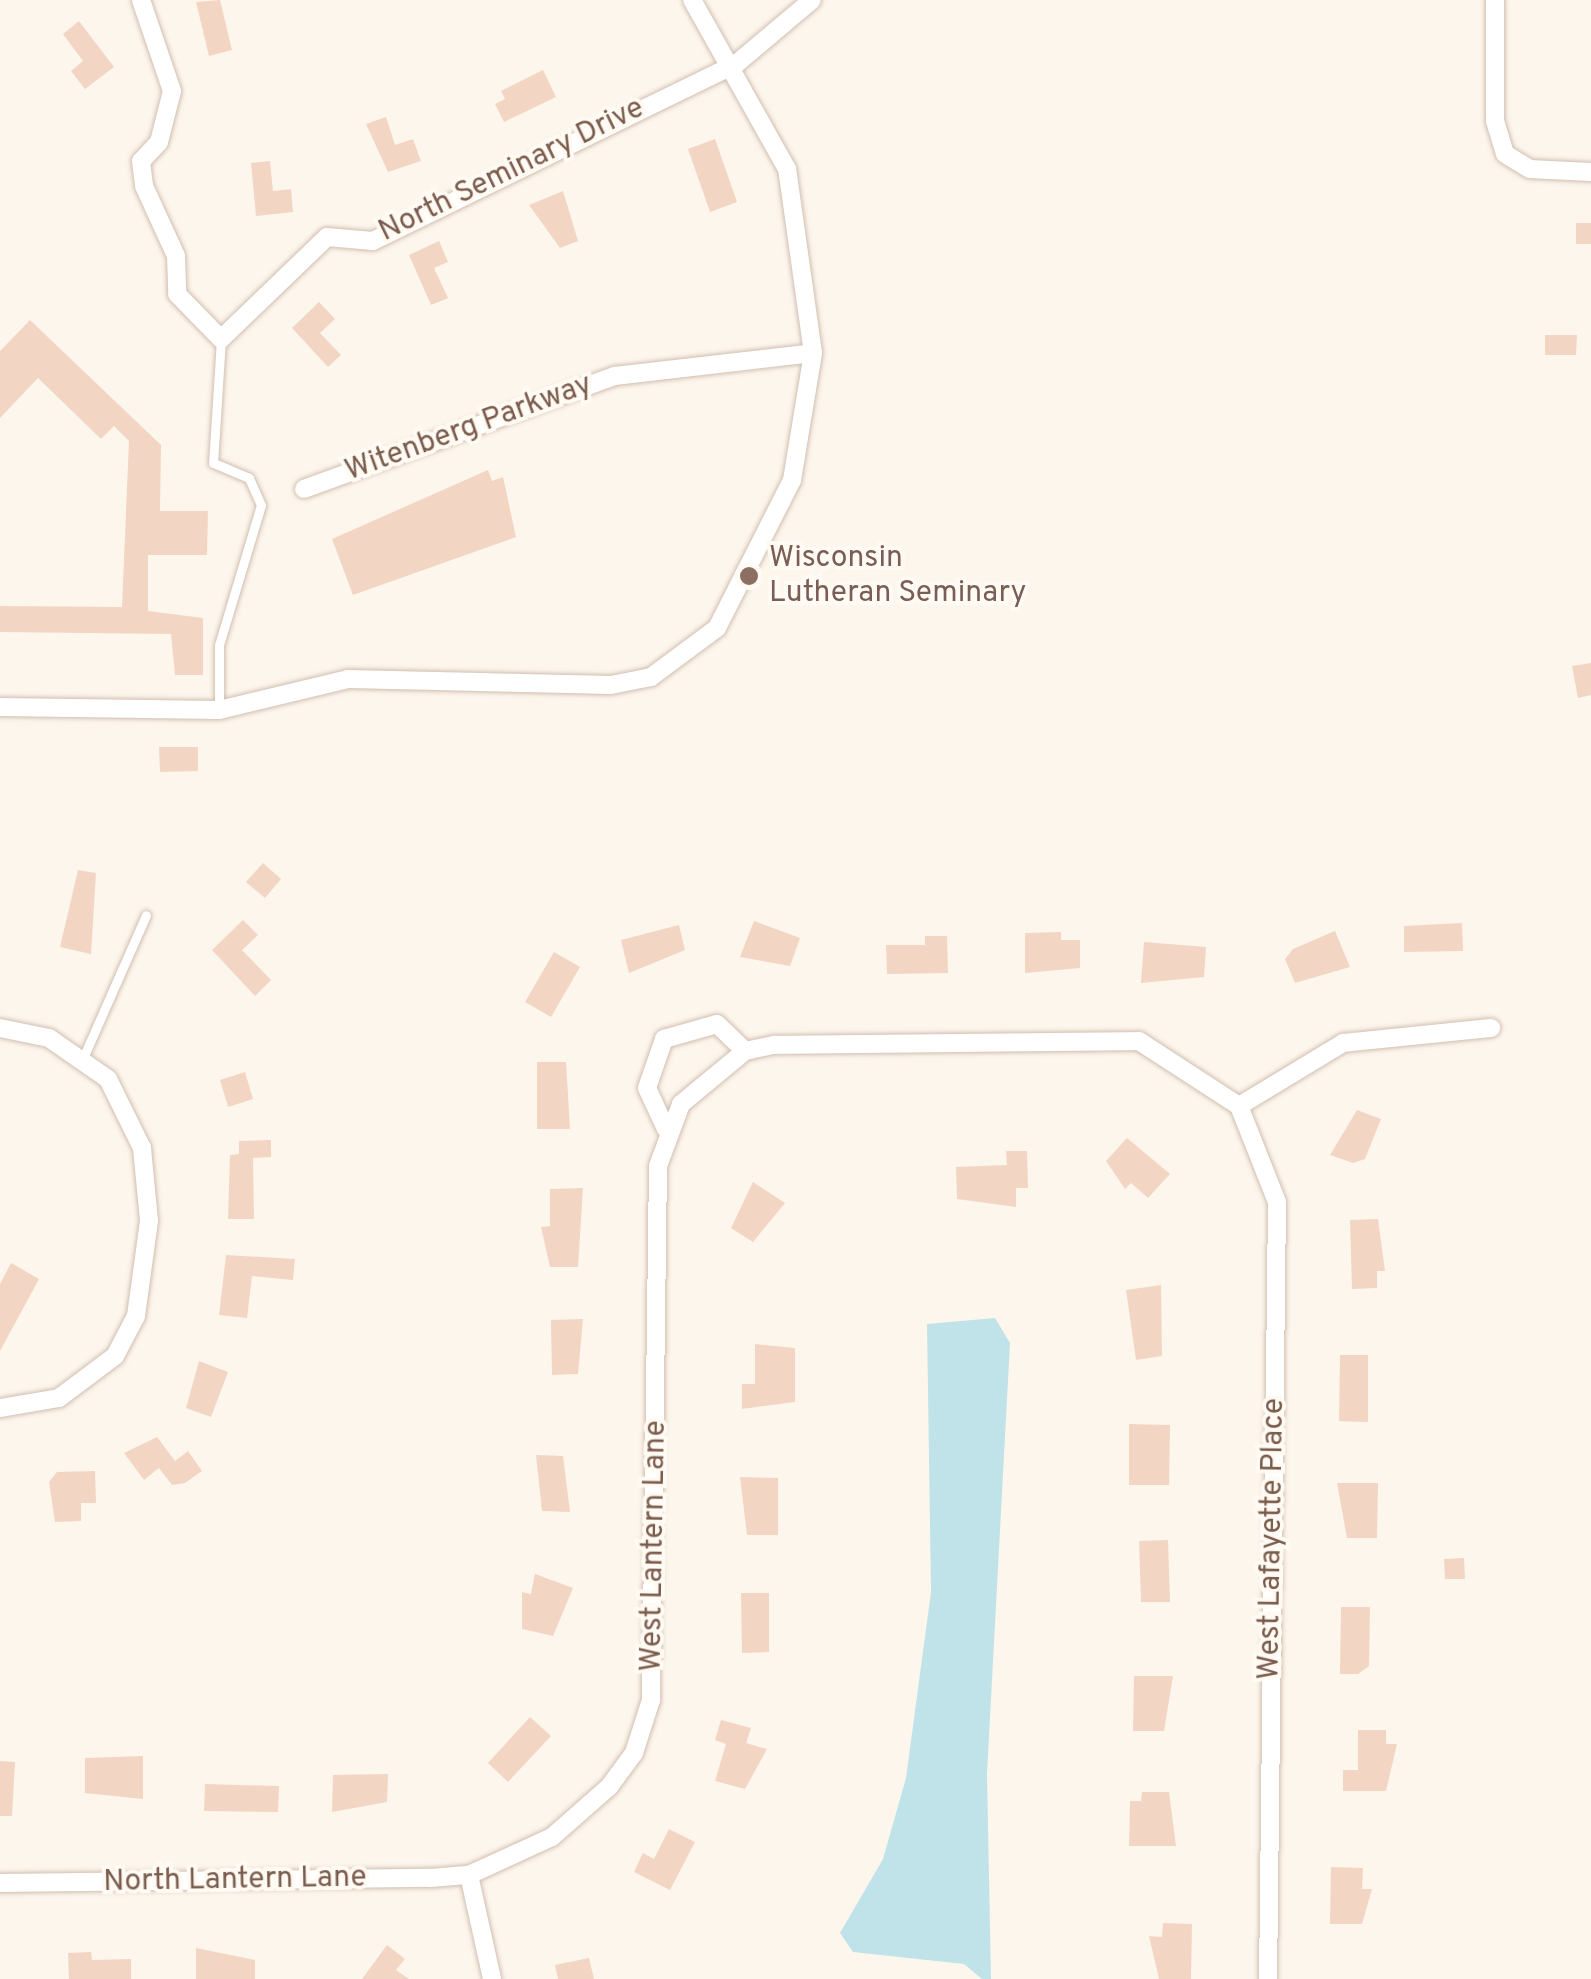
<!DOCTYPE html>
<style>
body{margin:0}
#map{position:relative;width:1591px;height:1979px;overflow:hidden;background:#fdf6ec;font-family:Overpass,sans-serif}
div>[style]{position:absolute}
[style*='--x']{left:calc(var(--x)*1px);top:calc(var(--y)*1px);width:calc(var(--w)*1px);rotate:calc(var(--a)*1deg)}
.water>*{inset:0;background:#bfe3e8}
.building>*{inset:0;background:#f3d5c3}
.roads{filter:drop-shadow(0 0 2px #d1beb0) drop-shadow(0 0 2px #d1beb0)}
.service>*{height:9px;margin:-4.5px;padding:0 4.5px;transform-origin:4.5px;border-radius:4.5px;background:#fff}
.minor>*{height:18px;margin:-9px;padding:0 9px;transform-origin:9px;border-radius:9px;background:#fff}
.dots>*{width:28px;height:28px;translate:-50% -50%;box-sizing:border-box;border:5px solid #fffaf3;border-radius:50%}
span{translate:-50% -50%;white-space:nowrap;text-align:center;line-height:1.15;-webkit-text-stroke:8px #fffaf3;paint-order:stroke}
.street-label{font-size:30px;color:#7a5c4d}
.education-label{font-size:30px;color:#785e54}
.left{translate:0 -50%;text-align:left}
</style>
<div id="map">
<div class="water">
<div style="clip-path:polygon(995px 1318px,1010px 1343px,987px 1774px,991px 1979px,982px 1979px,964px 1964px,853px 1952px,840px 1933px,883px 1859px,906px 1778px,931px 1592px,927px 1324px)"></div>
</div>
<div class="building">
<div style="clip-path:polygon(220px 0,232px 50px,209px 56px,196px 2px)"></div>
<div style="clip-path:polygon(79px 21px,114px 67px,85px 89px,71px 71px,83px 61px,63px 34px)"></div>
<div style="clip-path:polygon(543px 70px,556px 97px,504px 122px,495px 104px,505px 99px,501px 91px)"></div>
<div style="clip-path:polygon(386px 117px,395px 145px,413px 139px,421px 161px,388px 172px,366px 124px)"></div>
<div style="clip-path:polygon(715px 139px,737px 202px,710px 212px,688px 149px)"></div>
<div style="clip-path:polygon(270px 161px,273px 191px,291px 189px,293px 212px,256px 216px,251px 163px)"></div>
<div style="clip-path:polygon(563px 191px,578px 241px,560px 248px,529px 205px)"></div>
<div style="clip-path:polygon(1576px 223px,1591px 223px,1591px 244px,1576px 244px)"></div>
<div style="clip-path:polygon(439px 241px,448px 262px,434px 268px,448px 298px,431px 305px,409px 255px)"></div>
<div style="clip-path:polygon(319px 302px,335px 319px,320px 333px,341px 355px,328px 367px,292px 328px)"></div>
<div style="clip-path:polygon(30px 320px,161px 445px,160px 511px,208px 511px,207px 555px,148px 555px,148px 611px,203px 618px,203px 675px,175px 675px,171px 634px,0 632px,0 606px,122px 607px,129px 441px,114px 426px,101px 439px,38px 378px,0 418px,0 351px)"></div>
<div style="clip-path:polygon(1545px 335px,1577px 335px,1576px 355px,1545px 355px)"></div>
<div style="clip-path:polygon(488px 470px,492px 481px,503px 477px,516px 537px,353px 595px,332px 539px)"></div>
<div style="clip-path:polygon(1591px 663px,1591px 695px,1578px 698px,1572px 666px)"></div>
<div style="clip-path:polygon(159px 747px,198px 747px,198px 771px,160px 772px)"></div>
<div style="clip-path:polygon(263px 863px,281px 879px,265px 898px,246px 882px)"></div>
<div style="clip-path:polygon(78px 870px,96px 873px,91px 954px,60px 947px)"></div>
<div style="clip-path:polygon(243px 920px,258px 935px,242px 950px,271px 980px,255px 996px,212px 950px)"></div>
<div style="clip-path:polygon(754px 921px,800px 938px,790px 966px,740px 957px)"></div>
<div style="clip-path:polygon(1462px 923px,1463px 951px,1404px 952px,1404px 926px)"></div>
<div style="clip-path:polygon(679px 925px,685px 950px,629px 973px,621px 940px)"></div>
<div style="clip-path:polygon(1335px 931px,1350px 967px,1295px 983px,1285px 959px,1293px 949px)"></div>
<div style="clip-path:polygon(1061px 932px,1061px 940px,1080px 940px,1080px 968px,1025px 973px,1025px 933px)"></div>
<div style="clip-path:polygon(925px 936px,947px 936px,948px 973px,887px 974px,886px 945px,925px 945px)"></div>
<div style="clip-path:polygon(1144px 942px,1206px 947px,1204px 977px,1141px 983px)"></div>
<div style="clip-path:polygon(554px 952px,580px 967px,551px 1017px,525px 1002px)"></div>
<div style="clip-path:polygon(537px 1062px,566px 1062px,570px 1129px,537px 1129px)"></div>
<div style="clip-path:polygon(245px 1072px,253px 1099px,228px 1107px,220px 1080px)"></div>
<div style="clip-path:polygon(1357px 1110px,1381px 1119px,1365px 1159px,1353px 1163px,1330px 1155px)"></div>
<div style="clip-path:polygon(1127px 1138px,1170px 1174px,1148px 1198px,1131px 1183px,1125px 1189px,1106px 1161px)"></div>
<div style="clip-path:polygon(271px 1140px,271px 1157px,253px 1158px,254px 1219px,228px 1219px,230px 1155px,239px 1154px,239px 1141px)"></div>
<div style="clip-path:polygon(1006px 1151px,1027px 1151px,1028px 1188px,1016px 1188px,1016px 1207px,957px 1199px,956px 1167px,1007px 1165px)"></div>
<div style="clip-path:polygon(753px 1182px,785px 1203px,753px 1242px,731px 1228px)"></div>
<div style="clip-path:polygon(583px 1188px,578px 1267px,550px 1267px,541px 1227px,550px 1226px,550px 1189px)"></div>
<div style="clip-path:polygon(1378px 1219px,1385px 1271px,1377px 1271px,1377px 1288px,1352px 1289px,1350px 1220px)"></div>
<div style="clip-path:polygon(226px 1255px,295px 1259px,293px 1280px,252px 1276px,247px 1318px,219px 1315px)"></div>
<div style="clip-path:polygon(11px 1263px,39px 1279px,0 1351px,0 1284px)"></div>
<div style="clip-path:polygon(1161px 1285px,1162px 1356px,1136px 1360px,1126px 1290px)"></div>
<div style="clip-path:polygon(583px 1319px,578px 1374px,552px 1375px,551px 1320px)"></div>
<div style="clip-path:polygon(755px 1344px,795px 1348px,795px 1402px,742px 1409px,742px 1384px,755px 1384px)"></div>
<div style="clip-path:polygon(1340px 1355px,1368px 1355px,1368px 1422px,1339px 1421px)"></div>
<div style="clip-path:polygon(199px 1361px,228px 1372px,211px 1417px,186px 1408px)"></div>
<div style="clip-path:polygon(1129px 1424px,1170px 1425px,1169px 1485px,1129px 1485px)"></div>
<div style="clip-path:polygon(157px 1437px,175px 1461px,188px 1451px,202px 1471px,185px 1483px,172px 1485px,159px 1468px,144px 1480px,124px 1453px)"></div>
<div style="clip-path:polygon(536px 1455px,563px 1456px,570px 1512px,542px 1511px)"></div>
<div style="clip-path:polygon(95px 1471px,96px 1503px,81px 1503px,81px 1521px,55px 1522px,49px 1482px,57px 1472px)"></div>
<div style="clip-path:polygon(740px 1477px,778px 1478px,778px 1535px,747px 1535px)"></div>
<div style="clip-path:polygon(1337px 1483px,1378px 1483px,1377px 1538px,1347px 1538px)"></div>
<div style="clip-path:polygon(1168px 1540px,1170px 1602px,1141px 1602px,1139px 1541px)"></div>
<div style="clip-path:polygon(1464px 1558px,1465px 1579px,1445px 1579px,1444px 1559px)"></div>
<div style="clip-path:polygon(535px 1574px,573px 1588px,553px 1636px,522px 1629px,522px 1592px,531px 1594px)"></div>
<div style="clip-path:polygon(741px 1593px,769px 1593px,769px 1652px,742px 1653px)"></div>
<div style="clip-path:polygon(1341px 1607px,1370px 1607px,1369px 1666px,1358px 1674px,1340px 1674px)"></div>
<div style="clip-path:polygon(1134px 1676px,1173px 1676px,1164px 1731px,1133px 1731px)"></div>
<div style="clip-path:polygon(530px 1717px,551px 1736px,508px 1782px,488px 1763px)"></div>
<div style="clip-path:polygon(721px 1720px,751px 1728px,746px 1743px,767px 1749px,745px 1789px,715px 1781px,726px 1744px,715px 1740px)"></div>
<div style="clip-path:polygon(1358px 1730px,1386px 1730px,1386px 1744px,1397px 1744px,1386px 1791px,1343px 1791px,1343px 1770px,1358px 1770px)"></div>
<div style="clip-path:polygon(143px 1756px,143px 1799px,85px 1793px,85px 1758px)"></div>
<div style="clip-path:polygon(0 1761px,15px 1762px,12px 1816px,0 1816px)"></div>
<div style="clip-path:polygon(388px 1774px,387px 1802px,332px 1812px,333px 1775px)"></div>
<div style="clip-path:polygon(205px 1784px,279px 1786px,278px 1812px,204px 1811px)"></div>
<div style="clip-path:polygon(1142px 1792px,1169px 1792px,1176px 1846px,1129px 1846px,1130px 1801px,1141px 1801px)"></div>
<div style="clip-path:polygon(669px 1829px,695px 1842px,670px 1890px,634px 1872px,643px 1853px,654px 1859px)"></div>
<div style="clip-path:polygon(1331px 1867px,1363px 1868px,1362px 1889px,1372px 1889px,1362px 1924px,1330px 1924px)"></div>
<div style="clip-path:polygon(1163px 1923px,1192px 1924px,1191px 1979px,1159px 1979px,1149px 1936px,1162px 1937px)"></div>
<div style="clip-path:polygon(387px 1945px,405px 1959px,396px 1970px,409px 1979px,362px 1979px)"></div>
<div style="clip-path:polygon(196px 1948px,255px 1960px,255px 1979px,196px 1979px)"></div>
<div style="clip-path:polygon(91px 1952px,92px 1960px,131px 1959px,131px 1979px,69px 1979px,68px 1953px)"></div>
<div style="clip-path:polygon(589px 1958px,594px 1979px,558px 1979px,555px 1965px)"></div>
</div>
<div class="roads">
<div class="service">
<div style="--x:219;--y:708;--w:63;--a:-90"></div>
<div style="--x:219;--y:645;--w:146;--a:-73.3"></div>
<div style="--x:261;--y:505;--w:30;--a:-114"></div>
<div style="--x:249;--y:478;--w:39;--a:-157"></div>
<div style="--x:213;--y:463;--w:124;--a:-86.3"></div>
<div style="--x:83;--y:1058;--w:156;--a:-66.2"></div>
</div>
<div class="minor">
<div style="--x:141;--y:0;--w:96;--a:71.2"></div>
<div style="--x:172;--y:91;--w:53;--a:104.3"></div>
<div style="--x:159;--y:142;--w:26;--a:133"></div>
<div style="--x:141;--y:161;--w:25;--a:83"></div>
<div style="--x:144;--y:186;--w:77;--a:65.4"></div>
<div style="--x:176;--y:256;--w:38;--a:88"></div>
<div style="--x:177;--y:294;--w:63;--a:45.6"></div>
<div style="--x:221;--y:339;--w:147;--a:-43.9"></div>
<div style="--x:327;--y:237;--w:46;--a:5"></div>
<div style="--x:373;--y:241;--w:404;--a:-26"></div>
<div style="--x:736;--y:64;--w:99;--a:-40.1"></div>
<div style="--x:1495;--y:0;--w:121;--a:90"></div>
<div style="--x:1495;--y:121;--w:34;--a:73"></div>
<div style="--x:1505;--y:154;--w:29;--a:31"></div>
<div style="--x:1530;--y:169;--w:61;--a:2.8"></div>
<div style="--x:304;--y:489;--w:331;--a:-20"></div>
<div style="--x:615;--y:376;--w:199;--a:-6.6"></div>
<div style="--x:0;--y:707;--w:219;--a:0.8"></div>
<div style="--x:219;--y:710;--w:133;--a:-13.5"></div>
<div style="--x:348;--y:679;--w:263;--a:1.3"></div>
<div style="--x:611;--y:685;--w:41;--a:-11.3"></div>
<div style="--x:651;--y:677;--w:82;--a:-36.6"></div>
<div style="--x:717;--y:628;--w:166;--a:-63.1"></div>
<div style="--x:792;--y:480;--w:129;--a:-80.6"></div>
<div style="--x:813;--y:353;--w:186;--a:-98"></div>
<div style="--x:787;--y:169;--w:194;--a:-119.3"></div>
<div style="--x:0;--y:1028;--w:50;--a:11.5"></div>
<div style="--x:49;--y:1038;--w:72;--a:34.8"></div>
<div style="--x:108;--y:1079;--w:77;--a:63.8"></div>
<div style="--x:142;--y:1148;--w:73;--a:84.5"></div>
<div style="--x:149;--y:1221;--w:96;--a:97.8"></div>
<div style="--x:136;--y:1316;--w:45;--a:117.7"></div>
<div style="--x:115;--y:1356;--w:70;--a:143.1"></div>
<div style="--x:59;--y:1398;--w:60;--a:170.4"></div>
<div style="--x:1239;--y:1106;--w:122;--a:-31.2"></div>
<div style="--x:1343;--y:1043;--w:149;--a:-5.8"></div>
<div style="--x:666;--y:1129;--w:45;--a:-114.9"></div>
<div style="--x:647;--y:1088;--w:52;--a:-70.9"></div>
<div style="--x:664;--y:1039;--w:55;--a:-15.8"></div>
<div style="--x:717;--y:1024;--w:39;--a:44"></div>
<div style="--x:469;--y:1875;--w:107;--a:77.5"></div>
<div style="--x:0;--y:1883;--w:431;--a:-0.7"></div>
<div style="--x:431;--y:1878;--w:38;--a:-5"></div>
<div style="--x:469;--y:1875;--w:91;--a:-24.6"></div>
<div style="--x:552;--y:1837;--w:76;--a:-41.3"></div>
<div style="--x:609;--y:1787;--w:42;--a:-53.7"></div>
<div style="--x:634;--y:1753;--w:56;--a:-72.2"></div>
<div style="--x:651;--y:1700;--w:534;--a:-89.25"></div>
<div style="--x:658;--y:1166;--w:66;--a:-69.6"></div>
<div style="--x:681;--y:1104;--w:83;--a:-39.6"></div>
<div style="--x:745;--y:1051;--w:30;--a:-12"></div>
<div style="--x:774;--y:1045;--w:365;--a:-0.6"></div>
<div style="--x:1139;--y:1041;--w:119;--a:33"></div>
<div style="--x:1239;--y:1106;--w:103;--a:68.4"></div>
<div style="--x:1277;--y:1202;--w:777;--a:90.66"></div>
</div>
</div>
<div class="dots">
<div style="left:749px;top:576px;background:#8d6e63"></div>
</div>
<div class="street-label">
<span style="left:512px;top:171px;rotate:-26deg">North Seminary Drive</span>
<span style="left:469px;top:429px;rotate:-20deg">Witenberg Parkway</span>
<span style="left:1273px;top:1539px;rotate:-89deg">West Lafayette Place</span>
<span style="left:655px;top:1546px;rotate:-89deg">West Lantern Lane</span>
<span style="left:235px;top:1881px;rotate:-1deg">North Lantern Lane</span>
</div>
<div class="education-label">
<span class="left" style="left:769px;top:576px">Wisconsin<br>Lutheran Seminary</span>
</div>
</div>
